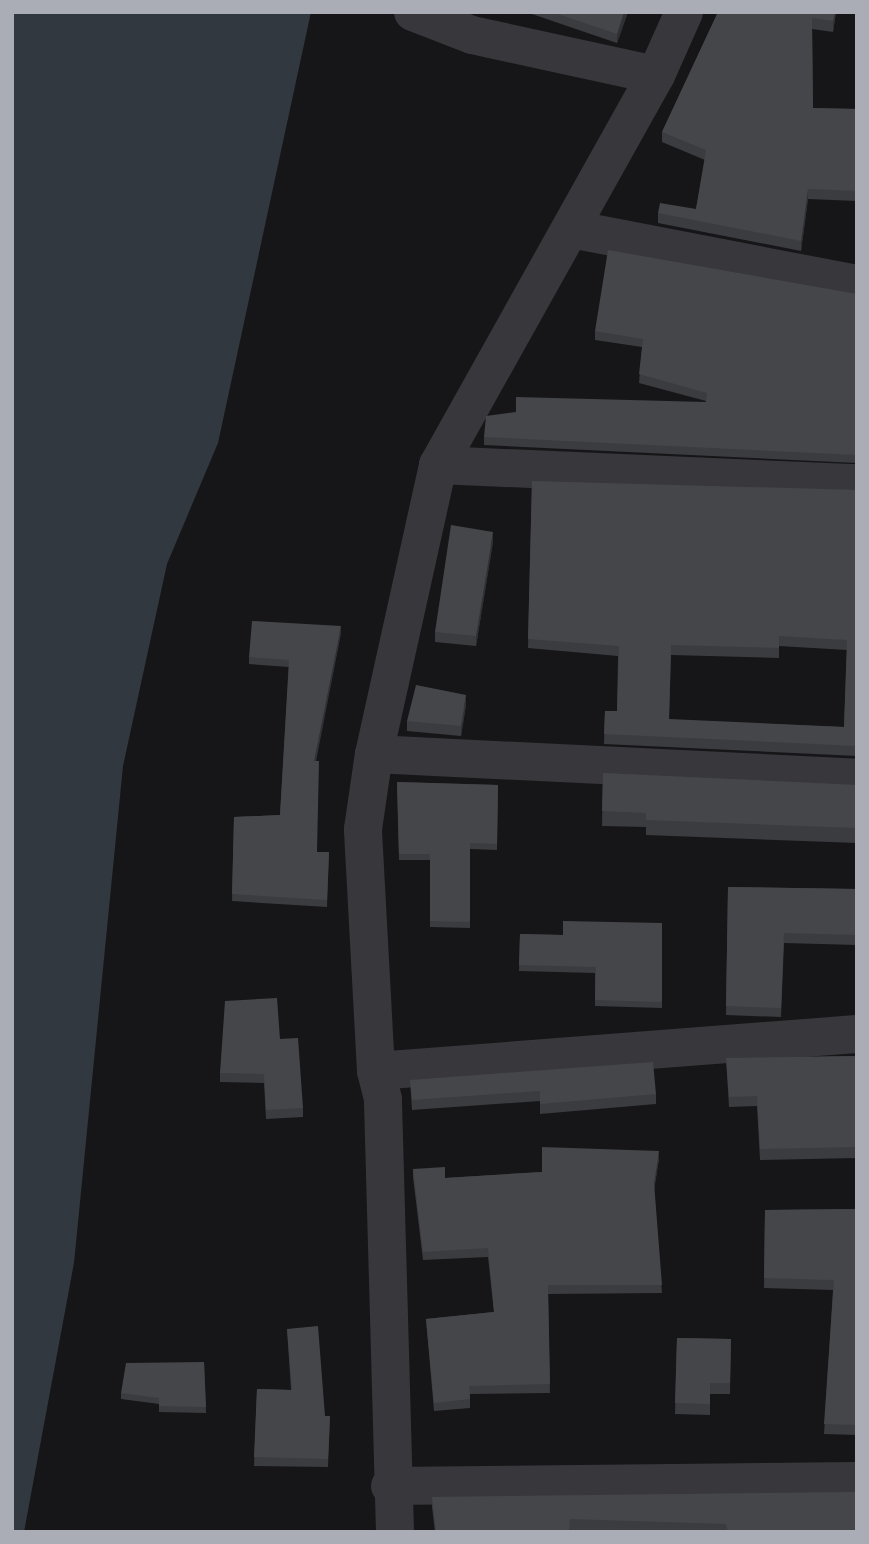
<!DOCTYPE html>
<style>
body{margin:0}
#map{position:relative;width:869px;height:1544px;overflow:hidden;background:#161618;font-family:Figtree,sans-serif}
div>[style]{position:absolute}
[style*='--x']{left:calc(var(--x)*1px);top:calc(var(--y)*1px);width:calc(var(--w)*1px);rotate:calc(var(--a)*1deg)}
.water>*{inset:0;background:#31383f}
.minor>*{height:38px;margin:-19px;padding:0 19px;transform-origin:19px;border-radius:19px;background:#38383c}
.wall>*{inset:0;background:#3b3c40}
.shaded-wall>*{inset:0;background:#303134}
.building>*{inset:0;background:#45464a}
span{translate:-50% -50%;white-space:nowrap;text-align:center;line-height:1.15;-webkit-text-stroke:5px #111113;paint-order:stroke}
.frame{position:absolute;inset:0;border:14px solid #aaadb6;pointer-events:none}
</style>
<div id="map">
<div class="water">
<div style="clip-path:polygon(12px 12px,311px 12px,218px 443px,167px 564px,123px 766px,74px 1263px,24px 1532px,12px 1532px)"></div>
</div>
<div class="minor">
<div style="--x:413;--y:12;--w:63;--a:21.3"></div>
<div style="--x:472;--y:35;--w:188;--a:12.3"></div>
<div style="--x:571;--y:229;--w:291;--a:10.9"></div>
<div style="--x:438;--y:465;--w:419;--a:2.5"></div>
<div style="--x:374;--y:754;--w:484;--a:2.8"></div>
<div style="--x:376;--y:1071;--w:482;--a:-4.4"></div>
<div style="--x:390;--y:1486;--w:467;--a:-0.6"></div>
<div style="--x:395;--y:1532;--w:433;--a:-91.6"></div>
<div style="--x:383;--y:1099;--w:29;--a:-104"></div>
<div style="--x:376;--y:1071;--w:242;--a:-93.1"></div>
<div style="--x:363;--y:829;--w:76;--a:-81.7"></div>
<div style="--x:374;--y:754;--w:296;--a:-77.5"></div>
<div style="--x:438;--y:465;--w:447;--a:-60.8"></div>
<div style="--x:656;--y:75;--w:69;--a:-66"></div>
</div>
<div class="wall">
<div style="clip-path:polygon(526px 12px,628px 12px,617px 43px)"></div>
<div style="clip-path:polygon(718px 12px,836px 12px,833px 32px,812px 29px,813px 108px,857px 109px,857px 201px,808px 199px,801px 251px,658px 223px,658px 213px,696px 209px,705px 160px,662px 142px,662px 132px)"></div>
<div style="clip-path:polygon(857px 294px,857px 463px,484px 445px,484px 437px,706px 402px,706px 401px,639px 383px,642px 347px,595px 340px,595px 331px)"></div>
<div style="clip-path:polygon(evenodd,532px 481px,857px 490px,857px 756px,604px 744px,605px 711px,617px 711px,618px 656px,528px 648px,532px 481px,779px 646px,847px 650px,844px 727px,669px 720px,671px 655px,779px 658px,779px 646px)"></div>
<div style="clip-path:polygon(493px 542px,476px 646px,435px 642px,435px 632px)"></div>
<div style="clip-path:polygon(341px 633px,316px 761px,317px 852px,329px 852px,327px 907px,232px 901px,234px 817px,280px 815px,289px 667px,249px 664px,249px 657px)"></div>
<div style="clip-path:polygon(466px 705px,461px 736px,407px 731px,407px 721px)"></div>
<div style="clip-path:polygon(603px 773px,857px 785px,857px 843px,646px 835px,646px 827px,602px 826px)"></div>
<div style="clip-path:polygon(397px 782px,498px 785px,497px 850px,470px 849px,470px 928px,430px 927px,430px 860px,399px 860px)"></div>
<div style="clip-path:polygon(728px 887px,857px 889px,857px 945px,784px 943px,781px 1017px,726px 1015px)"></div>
<div style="clip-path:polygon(662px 923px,662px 1008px,595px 1006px,595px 973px,519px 971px,520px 934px,563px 935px)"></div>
<div style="clip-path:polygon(280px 1039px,303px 1108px,303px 1117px,266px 1119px,264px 1083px,220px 1082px,220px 1073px)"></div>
<div style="clip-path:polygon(857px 1056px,857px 1158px,760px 1160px,757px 1106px,729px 1107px,726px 1058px)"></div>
<div style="clip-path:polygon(410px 1080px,656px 1094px,656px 1104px,540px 1114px,540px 1101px,412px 1110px)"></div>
<div style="clip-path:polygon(659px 1159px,654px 1189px,662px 1293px,548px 1294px,550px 1393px,470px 1394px,470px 1408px,434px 1411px,426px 1319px,494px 1312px,488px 1257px,423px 1260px,413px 1177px,413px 1169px,445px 1178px,542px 1172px)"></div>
<div style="clip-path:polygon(857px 1209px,857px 1435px,824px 1434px,833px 1290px,764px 1288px,765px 1210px)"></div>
<div style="clip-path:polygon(287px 1329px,325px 1416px,330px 1416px,328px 1467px,254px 1466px,257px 1389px,291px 1390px)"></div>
<div style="clip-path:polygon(677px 1338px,731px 1339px,730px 1394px,710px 1394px,710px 1415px,675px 1414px)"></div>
<div style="clip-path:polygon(204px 1362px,206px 1413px,159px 1412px,159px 1404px,121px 1399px,121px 1393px)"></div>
<div style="clip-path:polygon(857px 1492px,857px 1532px,636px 1532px,570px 1530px,570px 1532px,435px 1532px,432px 1507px,432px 1497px)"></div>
</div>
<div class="shaded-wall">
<div style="clip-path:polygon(624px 12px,628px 12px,617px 43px,617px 34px)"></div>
<div style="clip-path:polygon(835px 12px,836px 12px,833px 32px,833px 21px)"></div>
<div style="clip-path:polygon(808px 189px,808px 199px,801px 251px,801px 241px)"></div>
<div style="clip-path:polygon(493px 532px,493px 542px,476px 646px,476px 636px)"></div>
<div style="clip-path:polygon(341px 626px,341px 633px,314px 768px,314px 761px)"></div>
<div style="clip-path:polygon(466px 695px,466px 705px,461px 736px,461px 726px)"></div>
<div style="clip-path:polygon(659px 1151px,659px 1159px,654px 1192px,654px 1183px)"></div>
</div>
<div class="building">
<div style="clip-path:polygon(552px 12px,624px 12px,617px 34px)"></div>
<div style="clip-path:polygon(718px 12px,835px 12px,833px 21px,812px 18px,813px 108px,857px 109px,857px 191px,808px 189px,801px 241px,658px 213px,660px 203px,696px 209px,706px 150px,662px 132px)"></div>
<div style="clip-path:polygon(608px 250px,857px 294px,857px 455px,484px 437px,486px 416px,516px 412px,516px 397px,706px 402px,707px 393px,639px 374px,643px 339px,595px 331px)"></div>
<div style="clip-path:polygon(evenodd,532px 481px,857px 490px,857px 746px,604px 734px,605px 711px,617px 711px,619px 646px,528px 639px,532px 481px,779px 636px,847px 640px,844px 727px,669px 719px,671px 645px,779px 648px,779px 636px)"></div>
<div style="clip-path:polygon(451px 525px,493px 532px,476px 636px,435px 632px)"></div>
<div style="clip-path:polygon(252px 621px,341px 626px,314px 761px,319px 761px,317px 852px,329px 852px,327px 900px,232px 894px,234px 817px,280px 815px,289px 660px,249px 657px)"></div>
<div style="clip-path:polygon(416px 685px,466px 695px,461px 726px,407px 721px)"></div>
<div style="clip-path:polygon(603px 773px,857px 785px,857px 828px,646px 820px,646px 813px,602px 811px)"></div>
<div style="clip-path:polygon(397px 782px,498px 785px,497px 844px,470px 843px,470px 922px,430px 921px,430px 854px,399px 854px)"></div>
<div style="clip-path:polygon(728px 887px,857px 889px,857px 935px,784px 933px,781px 1008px,726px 1006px)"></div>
<div style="clip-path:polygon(563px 921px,662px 923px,662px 1002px,595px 1000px,596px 967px,519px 965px,520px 934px,563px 935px)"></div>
<div style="clip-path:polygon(277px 998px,280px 1039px,298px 1038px,303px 1108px,266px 1110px,264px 1074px,220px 1073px,225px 1001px)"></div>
<div style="clip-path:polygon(857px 1056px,857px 1147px,760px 1149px,757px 1096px,729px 1097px,726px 1058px)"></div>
<div style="clip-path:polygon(653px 1062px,656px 1094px,540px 1104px,540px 1091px,412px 1100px,410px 1080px)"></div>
<div style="clip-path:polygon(542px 1147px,659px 1151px,654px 1183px,662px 1285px,548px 1285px,550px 1384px,469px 1386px,470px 1399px,434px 1403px,426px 1319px,494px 1312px,488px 1248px,423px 1252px,413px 1169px,445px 1167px,445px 1178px,542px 1172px)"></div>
<div style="clip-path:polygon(857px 1209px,857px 1425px,824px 1424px,834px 1280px,764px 1278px,765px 1210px)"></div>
<div style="clip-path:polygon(318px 1326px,325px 1416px,330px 1416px,328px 1459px,254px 1457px,257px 1389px,292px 1390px,287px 1329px)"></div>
<div style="clip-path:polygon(677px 1338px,731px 1339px,730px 1383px,710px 1383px,710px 1404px,675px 1403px)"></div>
<div style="clip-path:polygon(204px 1362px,206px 1407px,159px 1406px,159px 1398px,121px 1393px,126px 1363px)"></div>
<div style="clip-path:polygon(857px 1492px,857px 1530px,829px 1532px,728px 1532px,726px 1524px,570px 1519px,569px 1532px,436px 1532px,432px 1497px)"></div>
</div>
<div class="frame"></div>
</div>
